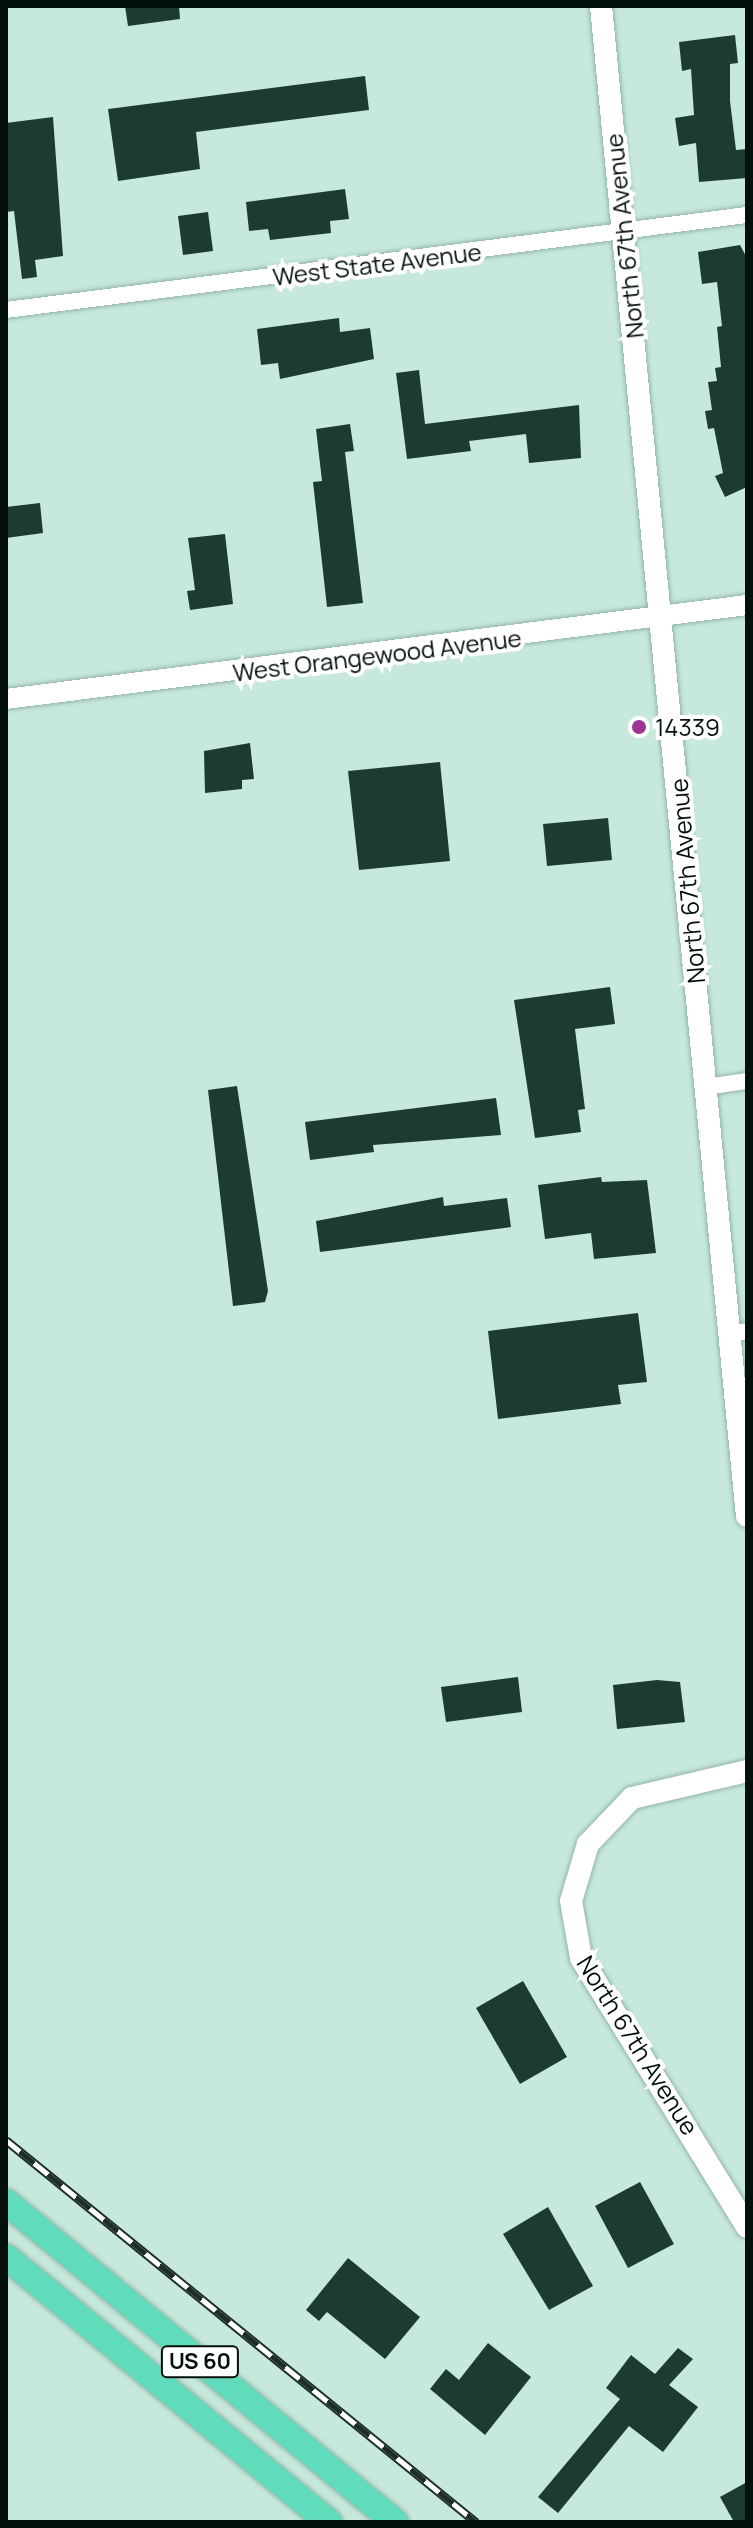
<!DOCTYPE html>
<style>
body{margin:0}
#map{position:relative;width:753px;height:2528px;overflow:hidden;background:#c7e9dc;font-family:Manrope,sans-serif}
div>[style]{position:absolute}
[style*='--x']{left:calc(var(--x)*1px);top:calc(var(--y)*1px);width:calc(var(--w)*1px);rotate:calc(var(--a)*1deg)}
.building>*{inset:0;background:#1e3b32}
.roads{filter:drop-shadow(0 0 2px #94b5a9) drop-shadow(0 0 2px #94b5a9)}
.minor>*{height:16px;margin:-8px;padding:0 8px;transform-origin:8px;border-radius:8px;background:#fff}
.tertiary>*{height:20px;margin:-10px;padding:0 10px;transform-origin:10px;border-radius:10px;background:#fff}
.secondary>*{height:22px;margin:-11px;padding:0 11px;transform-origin:11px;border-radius:11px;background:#fff}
.trunk>*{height:26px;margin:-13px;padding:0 13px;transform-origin:13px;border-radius:13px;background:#60dbbb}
.rail>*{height:9px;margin-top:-4.5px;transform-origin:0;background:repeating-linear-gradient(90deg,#fff 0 18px,#1f2e29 0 36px);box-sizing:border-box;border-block:2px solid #1f2e29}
.dots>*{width:22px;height:22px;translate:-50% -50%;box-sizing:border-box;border:4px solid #fff;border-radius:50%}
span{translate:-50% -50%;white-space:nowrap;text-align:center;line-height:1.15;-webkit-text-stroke:8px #fff;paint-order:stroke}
.shield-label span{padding:2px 6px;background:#fff;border:2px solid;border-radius:6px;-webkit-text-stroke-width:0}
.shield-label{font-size:22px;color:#04100c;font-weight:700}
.street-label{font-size:24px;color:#04100c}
.poi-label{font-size:24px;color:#04100c}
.left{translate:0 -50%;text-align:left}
.frame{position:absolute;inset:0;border:8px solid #04100c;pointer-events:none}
</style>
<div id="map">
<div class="building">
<div style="clip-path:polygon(125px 6px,179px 6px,180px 19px,128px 26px)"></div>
<div style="clip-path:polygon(735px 35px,738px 63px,730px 64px,730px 101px,736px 150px,747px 149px,747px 178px,699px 182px,696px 143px,679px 146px,675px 118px,694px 115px,691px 69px,682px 71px,679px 42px)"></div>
<div style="clip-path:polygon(365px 76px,369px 110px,196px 132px,200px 169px,118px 181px,108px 109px)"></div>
<div style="clip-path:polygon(53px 117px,63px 256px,35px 260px,37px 277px,22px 279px,14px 211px,6px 212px,6px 123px)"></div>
<div style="clip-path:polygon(345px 189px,349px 219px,330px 221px,331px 233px,270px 240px,268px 229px,249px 231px,246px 202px)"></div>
<div style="clip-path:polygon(208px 212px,213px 251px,183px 255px,178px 216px)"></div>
<div style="clip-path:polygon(740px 245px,747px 258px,747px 487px,725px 497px,715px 476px,723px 473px,714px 428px,708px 429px,705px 411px,712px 410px,708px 382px,717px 381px,715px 368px,721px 367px,717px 327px,722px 326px,717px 282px,702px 284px,698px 252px)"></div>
<div style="clip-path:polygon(339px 318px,340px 332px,370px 328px,374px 359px,280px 379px,278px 363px,261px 365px,257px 329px)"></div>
<div style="clip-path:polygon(419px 370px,425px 424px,579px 405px,581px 458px,529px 463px,526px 434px,469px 441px,471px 451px,407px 459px,396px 373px)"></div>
<div style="clip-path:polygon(350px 424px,354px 451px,345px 452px,363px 603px,327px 607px,313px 482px,322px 481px,316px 429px)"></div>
<div style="clip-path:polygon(40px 503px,43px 533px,6px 538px,6px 507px)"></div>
<div style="clip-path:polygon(225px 534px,233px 604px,190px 610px,187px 591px,195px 590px,188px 538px)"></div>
<div style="clip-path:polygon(250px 743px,254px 779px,242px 780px,242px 789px,205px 793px,204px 751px)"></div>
<div style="clip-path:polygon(440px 762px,450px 861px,359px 870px,348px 771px)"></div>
<div style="clip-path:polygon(608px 818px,612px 860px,547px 866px,543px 824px)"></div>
<div style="clip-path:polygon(610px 987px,615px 1024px,575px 1029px,585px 1109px,578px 1110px,581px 1132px,535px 1138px,514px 1000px)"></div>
<div style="clip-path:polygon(237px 1086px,268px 1291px,265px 1302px,233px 1306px,208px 1090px)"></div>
<div style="clip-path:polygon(496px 1098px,501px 1135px,373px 1145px,374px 1152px,310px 1160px,305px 1122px)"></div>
<div style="clip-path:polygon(601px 1177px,602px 1182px,647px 1180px,656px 1253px,594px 1259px,591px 1233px,545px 1239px,538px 1185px)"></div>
<div style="clip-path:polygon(443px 1197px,444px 1206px,507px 1198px,511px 1227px,320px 1252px,316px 1221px)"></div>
<div style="clip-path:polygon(638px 1313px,647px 1382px,618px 1385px,621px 1404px,498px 1419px,488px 1331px)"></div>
<div style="clip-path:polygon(518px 1677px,522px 1712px,446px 1722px,441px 1687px)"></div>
<div style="clip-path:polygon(657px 1680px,680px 1682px,685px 1722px,617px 1729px,613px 1685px)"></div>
<div style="clip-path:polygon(523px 1981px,567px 2057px,520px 2084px,476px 2008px)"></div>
<div style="clip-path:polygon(640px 2182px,674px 2244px,628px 2268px,595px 2206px)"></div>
<div style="clip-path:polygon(548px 2207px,593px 2286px,549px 2310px,503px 2234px)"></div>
<div style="clip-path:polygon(348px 2258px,420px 2317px,385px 2359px,327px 2312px,319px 2321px,306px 2310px)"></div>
<div style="clip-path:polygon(488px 2343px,531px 2377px,485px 2435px,430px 2389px,446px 2369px,459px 2380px)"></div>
<div style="clip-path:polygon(678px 2348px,693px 2359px,669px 2385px,698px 2407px,663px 2452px,629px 2426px,558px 2513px,538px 2497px,620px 2399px,606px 2388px,631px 2355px,655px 2374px)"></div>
<div style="clip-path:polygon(747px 2482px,747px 2522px,734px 2522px,720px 2497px)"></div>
</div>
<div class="roads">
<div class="minor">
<div style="--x:6;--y:310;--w:747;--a:-7.31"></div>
<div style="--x:706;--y:1087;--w:41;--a:-8.3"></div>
<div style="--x:729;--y:1334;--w:18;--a:-9"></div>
</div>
<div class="tertiary">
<div style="--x:6;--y:699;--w:747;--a:-7.23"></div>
</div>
<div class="secondary">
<div style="--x:601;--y:6;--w:1517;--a:84.48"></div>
<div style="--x:747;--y:1771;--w:118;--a:166.8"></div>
<div style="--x:632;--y:1798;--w:64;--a:133.7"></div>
<div style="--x:588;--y:1844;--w:59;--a:106.6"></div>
<div style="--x:571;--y:1901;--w:58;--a:80"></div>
<div style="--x:581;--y:1958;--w:316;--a:58.3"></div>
</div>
<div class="trunk">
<div style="--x:6;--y:2202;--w:504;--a:39.44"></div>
<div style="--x:6;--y:2257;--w:418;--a:39.4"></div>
</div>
</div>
<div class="rail">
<div style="--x:6;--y:2140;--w:606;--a:39.1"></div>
</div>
<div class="dots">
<div style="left:639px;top:727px;background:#9d3496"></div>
</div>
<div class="shield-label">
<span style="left:200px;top:2362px">US 60</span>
</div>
<div class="street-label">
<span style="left:624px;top:236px;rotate:-96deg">North 67th Avenue</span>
<span style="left:377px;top:264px;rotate:-7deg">West State Avenue</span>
<span style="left:377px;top:655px;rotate:-7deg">West Orangewood Avenue</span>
<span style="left:687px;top:881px;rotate:-95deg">North 67th Avenue</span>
<span style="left:638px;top:2045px;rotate:58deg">North 67th Avenue</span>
</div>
<div class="poi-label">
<span class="left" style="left:655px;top:727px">14339</span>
</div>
<div class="frame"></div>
</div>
